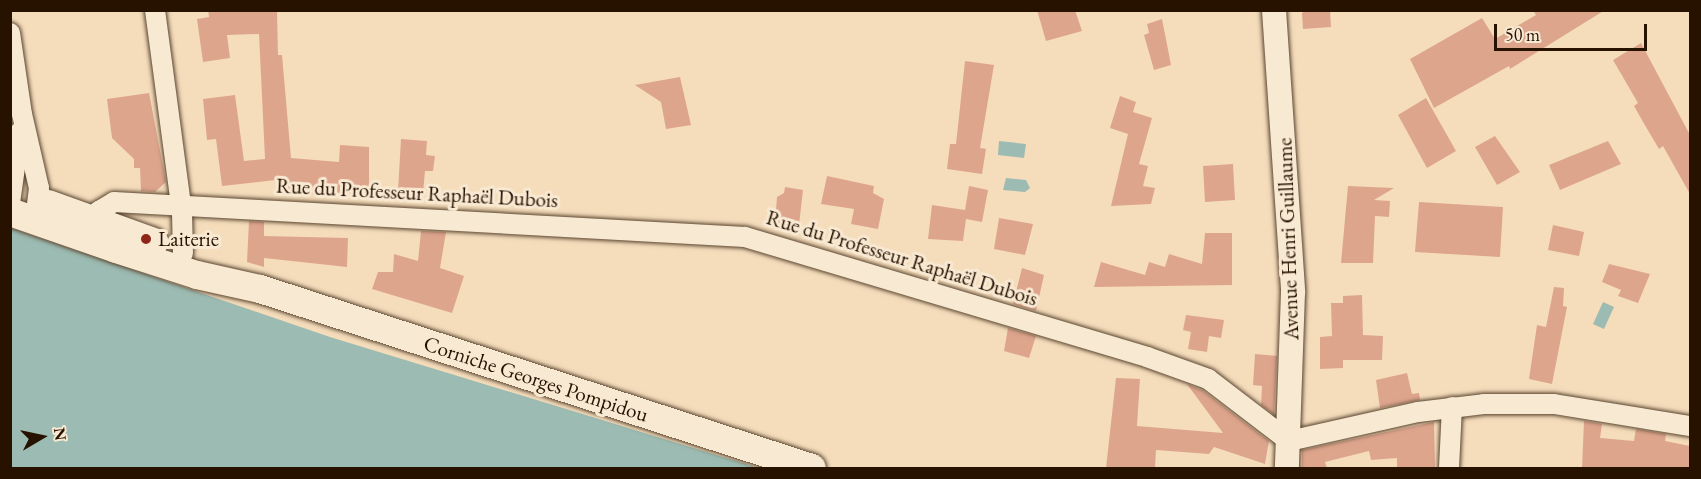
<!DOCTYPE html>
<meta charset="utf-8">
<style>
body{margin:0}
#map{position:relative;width:1701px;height:479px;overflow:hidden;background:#f5ddbc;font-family:"EB Garamond",serif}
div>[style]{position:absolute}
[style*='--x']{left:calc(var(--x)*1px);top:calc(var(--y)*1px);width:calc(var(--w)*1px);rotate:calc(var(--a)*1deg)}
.water>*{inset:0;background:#9cbbb2}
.building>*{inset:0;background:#dea58d}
.roads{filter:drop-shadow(0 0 2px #5a452f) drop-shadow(0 0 2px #5a452f)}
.minor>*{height:20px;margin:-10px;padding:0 10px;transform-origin:10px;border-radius:10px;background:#f8e9d3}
.tertiary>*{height:24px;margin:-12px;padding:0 12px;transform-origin:12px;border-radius:12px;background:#f8e9d3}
.secondary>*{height:28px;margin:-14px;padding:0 14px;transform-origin:14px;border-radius:14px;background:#f8e9d3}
.dots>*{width:16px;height:16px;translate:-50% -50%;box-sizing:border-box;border:3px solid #f8e9d3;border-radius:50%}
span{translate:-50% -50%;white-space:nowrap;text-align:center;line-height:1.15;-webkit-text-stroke:6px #f8e9d3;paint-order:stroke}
.street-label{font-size:21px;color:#271200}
.poi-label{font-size:21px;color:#271200}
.left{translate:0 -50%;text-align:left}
.frame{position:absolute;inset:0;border:12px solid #271200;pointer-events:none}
.north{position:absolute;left:12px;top:407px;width:60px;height:60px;-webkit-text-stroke:4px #f8e9d3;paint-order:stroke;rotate:81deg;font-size:16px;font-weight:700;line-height:24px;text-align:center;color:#271200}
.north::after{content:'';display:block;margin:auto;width:21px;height:27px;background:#271200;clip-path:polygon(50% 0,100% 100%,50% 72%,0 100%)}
.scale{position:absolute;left:1494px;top:24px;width:153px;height:27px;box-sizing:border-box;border:3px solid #271200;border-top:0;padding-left:8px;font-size:18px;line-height:21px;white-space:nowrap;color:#271200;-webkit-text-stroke:4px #f8e9d3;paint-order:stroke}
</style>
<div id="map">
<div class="water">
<div style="clip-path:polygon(999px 141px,1026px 144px,1024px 158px,998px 155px)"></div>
<div style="clip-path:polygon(1006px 178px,1026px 180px,1030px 188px,1025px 192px,1003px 190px)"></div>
<div style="clip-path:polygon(11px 228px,330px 337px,759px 468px,11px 468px)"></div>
<div style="clip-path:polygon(1603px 302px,1614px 307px,1604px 329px,1593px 324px)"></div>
</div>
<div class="building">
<div style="clip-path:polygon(208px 10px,277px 10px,278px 55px,282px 55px,291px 158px,339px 162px,340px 145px,369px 147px,369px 187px,361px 186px,361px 193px,286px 195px,284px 179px,222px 186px,216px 139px,207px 140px,203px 99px,235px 95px,244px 161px,265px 159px,259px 34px,227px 35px,230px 58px,203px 62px,197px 19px,209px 17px)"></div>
<div style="clip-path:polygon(1037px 10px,1075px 10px,1082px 31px,1046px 41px)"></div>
<div style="clip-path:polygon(1306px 10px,1330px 10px,1331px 27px,1303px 29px,1302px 13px)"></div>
<div style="clip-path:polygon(1533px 10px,1605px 10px,1510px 69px,1509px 66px,1434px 108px,1410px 59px,1482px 18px,1495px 39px,1536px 15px)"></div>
<div style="clip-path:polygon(1162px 19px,1171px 65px,1154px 70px,1144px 35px,1149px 33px,1147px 24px)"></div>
<div style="clip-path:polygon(1641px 43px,1690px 135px,1690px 194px,1663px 146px,1659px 149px,1646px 127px,1634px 106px,1638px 103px,1613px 60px)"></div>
<div style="clip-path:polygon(965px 61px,994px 65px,980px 148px,986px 149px,982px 174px,947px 169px,950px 144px,956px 144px)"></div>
<div style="clip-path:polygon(680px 77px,691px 125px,666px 129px,661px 102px,635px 85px)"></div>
<div style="clip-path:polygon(149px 93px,166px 182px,155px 192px,141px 191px,140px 168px,134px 168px,134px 159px,112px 138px,107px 99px)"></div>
<div style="clip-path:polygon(1120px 96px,1136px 102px,1133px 112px,1152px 118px,1139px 164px,1148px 166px,1143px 186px,1155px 188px,1151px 204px,1111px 206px,1128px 134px,1110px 128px)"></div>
<div style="clip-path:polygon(1426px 98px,1456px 151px,1427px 168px,1398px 115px)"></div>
<div style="clip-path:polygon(1495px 136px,1520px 172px,1497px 185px,1475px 147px)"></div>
<div style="clip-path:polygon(401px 139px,427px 141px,426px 155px,435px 156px,433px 171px,425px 171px,423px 193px,398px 191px)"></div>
<div style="clip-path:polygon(1608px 141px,1621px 164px,1560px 190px,1549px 165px)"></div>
<div style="clip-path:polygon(1233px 164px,1235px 200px,1205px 202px,1203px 166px)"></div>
<div style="clip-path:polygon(827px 176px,874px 186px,873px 193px,884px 199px,878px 229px,851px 224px,854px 209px,821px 204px)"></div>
<div style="clip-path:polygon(969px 186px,988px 190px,982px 222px,966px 219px,963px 241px,928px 239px,932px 205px,965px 210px)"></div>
<div style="clip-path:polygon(1348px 186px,1394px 188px,1374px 200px,1390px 201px,1389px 217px,1375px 216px,1373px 263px,1341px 263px)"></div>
<div style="clip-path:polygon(785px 187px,803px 190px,799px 225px,775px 223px,777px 197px,784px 193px)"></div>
<div style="clip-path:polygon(1419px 202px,1503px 207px,1500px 257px,1415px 252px)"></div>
<div style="clip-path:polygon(999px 218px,1033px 224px,1025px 255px,994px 249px)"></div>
<div style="clip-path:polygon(249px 221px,264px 222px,264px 236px,348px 238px,347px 267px,264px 258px,264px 267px,247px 262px)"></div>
<div style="clip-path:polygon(1553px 225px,1584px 232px,1579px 256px,1548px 250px)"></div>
<div style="clip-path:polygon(421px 231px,446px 232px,440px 268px,464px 276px,452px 313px,372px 289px,378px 272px,393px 272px,394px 254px,418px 261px)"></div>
<div style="clip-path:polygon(1205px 233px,1232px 233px,1232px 285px,1094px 287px,1101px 262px,1145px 275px,1149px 262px,1165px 267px,1169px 254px,1202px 264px)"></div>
<div style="clip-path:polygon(1609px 264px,1650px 274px,1638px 303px,1618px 296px,1621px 290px,1602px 282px)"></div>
<div style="clip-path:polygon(1022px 268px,1044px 275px,1036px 311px,1013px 304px)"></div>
<div style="clip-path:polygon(1554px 287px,1564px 288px,1563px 306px,1567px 307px,1552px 384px,1529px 379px,1537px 325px,1546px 327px)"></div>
<div style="clip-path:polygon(1362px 295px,1363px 335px,1383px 336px,1382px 360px,1343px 360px,1343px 368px,1320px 369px,1320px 337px,1332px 336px,1331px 303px,1343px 303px,1343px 296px)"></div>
<div style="clip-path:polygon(1186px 315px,1224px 320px,1221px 338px,1209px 336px,1207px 352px,1188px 349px,1191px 332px,1183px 330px)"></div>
<div style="clip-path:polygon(1008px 328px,1036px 336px,1029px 358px,1004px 351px)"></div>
<div style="clip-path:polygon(1255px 354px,1277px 356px,1274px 415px,1261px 405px,1262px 386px,1253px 385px)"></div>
<div style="clip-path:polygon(1407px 373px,1412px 394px,1419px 393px,1420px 400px,1380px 408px,1376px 380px)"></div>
<div style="clip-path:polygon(1116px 378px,1140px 379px,1137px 426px,1223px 433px,1187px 384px,1202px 390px,1269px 441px,1265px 464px,1214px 447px,1209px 454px,1156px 450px,1155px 468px,1106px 468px)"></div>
<div style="clip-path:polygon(1584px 421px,1602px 424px,1600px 438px,1634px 441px,1636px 429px,1666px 434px,1665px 441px,1690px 446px,1690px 468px,1582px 468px)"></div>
<div style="clip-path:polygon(1434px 422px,1435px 468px,1397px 468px,1397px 458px,1371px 460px,1369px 451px,1325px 462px,1327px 468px,1302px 468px,1302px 450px)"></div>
</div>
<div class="roads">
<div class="minor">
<div style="--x:155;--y:10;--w:205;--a:82.4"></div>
<div style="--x:182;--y:213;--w:40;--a:88.6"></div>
<div style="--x:10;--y:33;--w:82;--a:81.6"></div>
<div style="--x:22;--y:114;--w:76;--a:77.1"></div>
<div style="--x:39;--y:188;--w:31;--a:97"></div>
<div style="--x:10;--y:203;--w:72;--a:-82"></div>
<div style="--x:91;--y:231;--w:22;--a:-68"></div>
<div style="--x:99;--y:211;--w:17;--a:-31"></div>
<div style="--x:114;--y:202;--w:632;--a:3.17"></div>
<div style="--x:745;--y:237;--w:420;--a:16.6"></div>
<div style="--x:1147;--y:357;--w:65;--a:19.8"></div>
<div style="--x:1208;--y:379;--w:102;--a:37.4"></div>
<div style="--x:1289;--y:441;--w:132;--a:-12.7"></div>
<div style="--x:1418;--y:412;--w:66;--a:-6.9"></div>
<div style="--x:1484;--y:404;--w:70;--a:0"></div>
<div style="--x:1554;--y:404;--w:138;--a:9.2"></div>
<div style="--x:1449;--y:468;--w:61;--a:-87.2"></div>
</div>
<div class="tertiary">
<div style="--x:1274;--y:10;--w:283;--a:86.1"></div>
<div style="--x:1293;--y:292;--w:176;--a:92"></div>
</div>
<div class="secondary">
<div style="--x:48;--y:204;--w:113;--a:19.7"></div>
<div style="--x:10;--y:212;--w:112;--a:19.2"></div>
<div style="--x:116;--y:249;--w:85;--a:17.8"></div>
<div style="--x:197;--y:275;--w:65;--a:12.5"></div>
<div style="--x:260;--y:289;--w:580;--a:17.97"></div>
</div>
</div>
<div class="dots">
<div style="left:146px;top:239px;background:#8f2418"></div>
</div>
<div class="street-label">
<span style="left:417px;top:193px;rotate:3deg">Rue du Professeur Raphaël Dubois</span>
<span style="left:1288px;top:239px;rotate:-92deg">Avenue Henri Guillaume</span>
<span style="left:902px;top:258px;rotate:17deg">Rue du Professeur Raphaël Dubois</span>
<span style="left:536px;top:379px;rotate:18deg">Corniche Georges Pompidou</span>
</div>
<div class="poi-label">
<span class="left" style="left:158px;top:239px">Laiterie</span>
</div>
<div class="frame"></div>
<div class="north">N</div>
<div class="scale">50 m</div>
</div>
